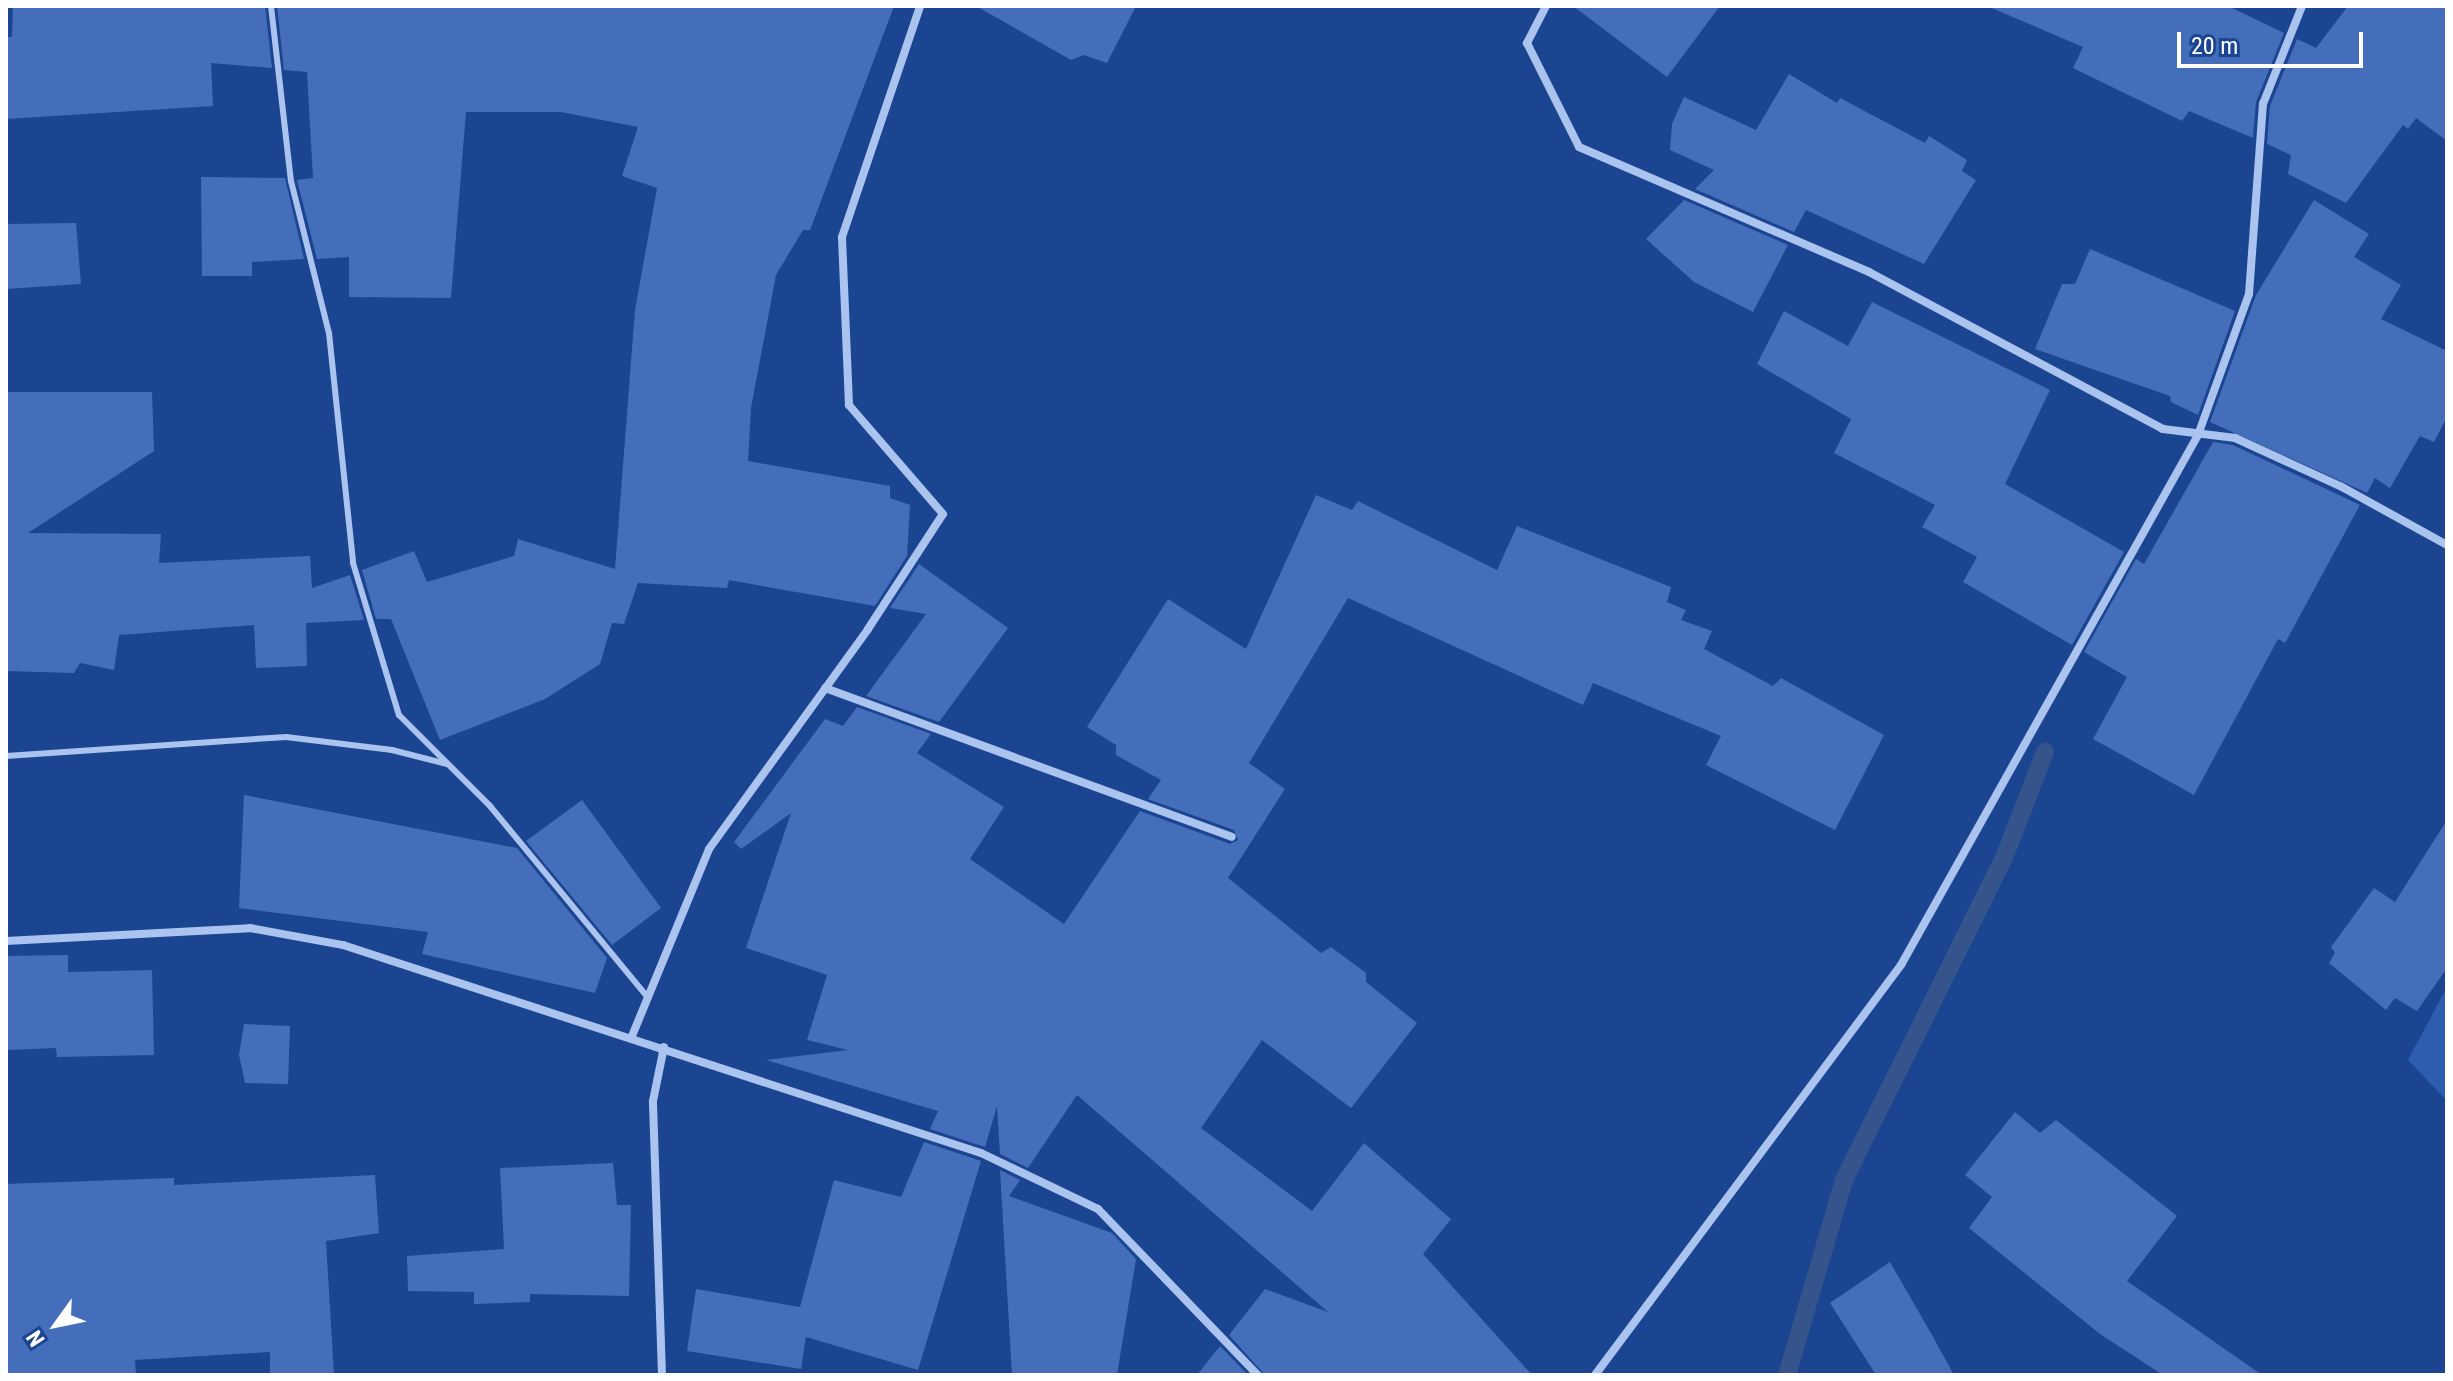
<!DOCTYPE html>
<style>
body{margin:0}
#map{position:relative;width:2453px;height:1381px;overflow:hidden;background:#1b4591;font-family:"Roboto Condensed",sans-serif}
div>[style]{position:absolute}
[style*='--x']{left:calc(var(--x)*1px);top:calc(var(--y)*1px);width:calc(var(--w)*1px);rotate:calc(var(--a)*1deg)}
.green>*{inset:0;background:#2e5daf}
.stream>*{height:18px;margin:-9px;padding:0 9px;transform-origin:9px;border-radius:9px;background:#36548c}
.building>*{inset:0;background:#446eb9}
.service>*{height:6px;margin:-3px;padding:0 3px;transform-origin:3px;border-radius:3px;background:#abc4ef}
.minor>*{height:8px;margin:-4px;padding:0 4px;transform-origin:4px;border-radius:4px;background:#abc4ef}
span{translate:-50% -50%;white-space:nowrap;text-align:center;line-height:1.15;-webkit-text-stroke:8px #1b4591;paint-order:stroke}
.frame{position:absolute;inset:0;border:8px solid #fff;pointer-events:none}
.north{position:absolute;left:16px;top:1285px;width:80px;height:80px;-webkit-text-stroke:6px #1b4591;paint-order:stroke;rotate:237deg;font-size:22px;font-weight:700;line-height:32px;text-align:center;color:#fff}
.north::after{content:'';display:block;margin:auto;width:28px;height:36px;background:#fff;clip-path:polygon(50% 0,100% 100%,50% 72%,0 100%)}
.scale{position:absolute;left:2177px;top:32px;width:186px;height:36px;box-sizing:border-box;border:4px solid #fff;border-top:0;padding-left:10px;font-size:24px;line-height:28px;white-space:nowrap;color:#fff;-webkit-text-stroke:6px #1b4591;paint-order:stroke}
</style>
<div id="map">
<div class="green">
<div style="clip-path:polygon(2447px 987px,2447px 1101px,2408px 1060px)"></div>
</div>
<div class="stream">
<div style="--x:1787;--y:1375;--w:203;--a:-73.7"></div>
<div style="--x:1844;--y:1180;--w:360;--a:-63.6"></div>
<div style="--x:2004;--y:858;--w:114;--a:-68.9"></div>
</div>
<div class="building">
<div style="clip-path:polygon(13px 6px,265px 6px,272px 68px,211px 63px,213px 106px,6px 119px,6px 37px,12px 37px)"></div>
<div style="clip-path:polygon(277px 6px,894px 6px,810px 230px,803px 230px,776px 275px,751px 408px,748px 461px,890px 486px,890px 498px,910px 505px,907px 556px,875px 606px,729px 580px,727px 588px,638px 583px,624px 624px,612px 623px,600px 664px,545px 699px,440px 740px,391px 619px,376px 619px,362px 570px,414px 551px,427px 582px,514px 556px,518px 539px,615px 569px,635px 310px,657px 188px,622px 176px,638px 127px,561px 112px,466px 112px,451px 298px,349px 297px,349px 257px,317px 259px,297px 180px,313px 178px,307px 72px,284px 70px)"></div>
<div style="clip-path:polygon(976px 6px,1136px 6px,1107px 63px,1084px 55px,1071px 60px)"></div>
<div style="clip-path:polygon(1573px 6px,1720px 6px,1667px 77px)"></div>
<div style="clip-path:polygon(1987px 6px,2228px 6px,2284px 33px,2256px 102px,2253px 138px,2189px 111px,2182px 121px,2073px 68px,2083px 47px)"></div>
<div style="clip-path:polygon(2348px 6px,2447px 6px,2447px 141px,2416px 118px,2408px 129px,2403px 125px,2346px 203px,2288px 174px,2291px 155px,2267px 144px,2270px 106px,2297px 39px,2316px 48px)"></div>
<div style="clip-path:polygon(1789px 74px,1837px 103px,1840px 98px,1925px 143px,1929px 136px,1967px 160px,1962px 171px,1976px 180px,1924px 264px,1806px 210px,1794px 232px,1695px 189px,1714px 170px,1670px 150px,1672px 124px,1684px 97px,1756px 130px)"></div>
<div style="clip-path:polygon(201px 177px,285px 178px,304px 259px,252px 262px,252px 276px,202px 276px)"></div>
<div style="clip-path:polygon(1684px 200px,1788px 245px,1753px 312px,1694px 282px,1646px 239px)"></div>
<div style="clip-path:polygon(2314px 200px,2369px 234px,2354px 257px,2401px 285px,2381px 319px,2447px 351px,2447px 417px,2434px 442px,2420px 436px,2390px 488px,2375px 478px,2367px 493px,2210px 422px,2256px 295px)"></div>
<div style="clip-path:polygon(76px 223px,81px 284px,6px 289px,6px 224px)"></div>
<div style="clip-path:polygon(2090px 249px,2235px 311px,2198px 415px,2171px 402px,2170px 396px,2035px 349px,2062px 284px,2075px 284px)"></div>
<div style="clip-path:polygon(1872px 302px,2050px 390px,2005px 484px,2124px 552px,2072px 645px,1963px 582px,1977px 557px,1922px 527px,1935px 505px,1834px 453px,1851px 419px,1757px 364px,1784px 311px,1848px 346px)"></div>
<div style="clip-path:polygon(6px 392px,152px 392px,154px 451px,28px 533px,161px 534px,159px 563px,310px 556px,312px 588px,350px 575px,364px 620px,306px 623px,307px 666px,256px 668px,254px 625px,119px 635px,114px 670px,80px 663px,74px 673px,6px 671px)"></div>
<div style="clip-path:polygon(2213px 442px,2233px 445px,2360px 505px,2285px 643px,2278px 639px,2194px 795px,2093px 739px,2127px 677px,2084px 652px,2136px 559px,2144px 564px)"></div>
<div style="clip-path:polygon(1316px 495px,1352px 510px,1358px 501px,1497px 570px,1517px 526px,1671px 587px,1667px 602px,1686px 610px,1681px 620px,1712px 631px,1704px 649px,1773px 686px,1781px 678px,1884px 735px,1835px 830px,1706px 765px,1721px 736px,1593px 683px,1583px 705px,1348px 598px,1249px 763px,1285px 789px,1228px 878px,1321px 953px,1331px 947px,1366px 973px,1366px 982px,1417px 1023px,1351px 1108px,1262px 1040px,1201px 1128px,1312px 1211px,1364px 1143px,1451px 1219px,1423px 1254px,1532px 1375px,1265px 1375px,1229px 1335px,1265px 1289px,1328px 1312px,1077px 1095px,1028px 1168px,1000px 1154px,997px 1106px,985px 1147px,930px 1129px,938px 1111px,766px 1060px,848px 1050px,807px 1040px,827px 975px,746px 948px,791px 813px,741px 849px,734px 842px,825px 719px,843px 726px,857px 707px,931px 734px,917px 753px,1004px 807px,970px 859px,1064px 924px,1140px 811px,1230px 844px,1238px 840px,1234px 830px,1148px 799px,1161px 780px,1116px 755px,1116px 745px,1087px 727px,1168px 599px,1246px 649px)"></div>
<div style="clip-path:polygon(919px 564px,1008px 628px,939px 722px,866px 696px,926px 614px,890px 608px)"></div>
<div style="clip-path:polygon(244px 795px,517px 848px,607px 958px,595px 993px,422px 954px,428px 932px,239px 908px)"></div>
<div style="clip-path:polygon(582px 800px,661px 908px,612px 945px,526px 841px)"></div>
<div style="clip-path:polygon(2447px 820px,2447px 968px,2417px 1011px,2395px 998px,2386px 1010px,2329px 963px,2335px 953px,2331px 947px,2374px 888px,2395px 902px)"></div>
<div style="clip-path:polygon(68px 955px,68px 972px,152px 970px,154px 1055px,57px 1057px,56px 1048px,6px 1050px,6px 956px)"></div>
<div style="clip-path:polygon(244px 1024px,290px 1026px,288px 1084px,245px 1083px,239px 1055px)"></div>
<div style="clip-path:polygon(2015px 1112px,2040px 1133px,2056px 1120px,2177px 1216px,2127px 1281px,2262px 1375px,2163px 1375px,2100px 1334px,1969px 1228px,1992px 1197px,1965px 1175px)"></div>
<div style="clip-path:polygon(924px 1142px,981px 1161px,918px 1370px,806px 1337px,801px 1369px,687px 1351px,696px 1289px,800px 1307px,834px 1180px,901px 1197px)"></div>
<div style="clip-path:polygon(613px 1163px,617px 1205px,631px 1205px,629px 1296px,530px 1294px,530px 1302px,474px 1304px,474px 1292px,408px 1291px,407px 1256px,504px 1249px,500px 1168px)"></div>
<div style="clip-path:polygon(1000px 1170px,1020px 1180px,1009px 1196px,1112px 1233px,1136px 1259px,1117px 1375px,1012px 1375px)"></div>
<div style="clip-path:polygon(375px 1175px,379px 1233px,326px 1241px,334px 1375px,270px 1375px,270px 1352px,135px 1360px,136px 1375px,6px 1375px,6px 1184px,174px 1178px,174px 1185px)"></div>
<div style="clip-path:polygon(1890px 1262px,1932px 1335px,1954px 1375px,1876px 1375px,1830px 1303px)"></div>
<div style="clip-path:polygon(1220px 1346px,1248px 1375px,1197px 1375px)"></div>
</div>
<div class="service">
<div style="--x:271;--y:6;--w:176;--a:83.5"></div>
<div style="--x:291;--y:181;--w:157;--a:76"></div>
<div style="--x:329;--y:333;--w:231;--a:84"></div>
<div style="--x:353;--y:563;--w:159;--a:73.2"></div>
<div style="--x:399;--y:715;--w:129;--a:45"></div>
<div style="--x:490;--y:806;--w:249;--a:50.5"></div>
<div style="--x:6;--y:756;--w:281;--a:-3.9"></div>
<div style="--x:286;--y:737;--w:107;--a:7"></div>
<div style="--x:392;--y:750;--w:57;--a:14.3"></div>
</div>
<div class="minor">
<div style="--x:1546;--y:6;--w:42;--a:117.2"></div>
<div style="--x:1527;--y:43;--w:116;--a:63.4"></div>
<div style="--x:1579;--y:147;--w:316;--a:23.3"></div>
<div style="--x:1869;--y:272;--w:333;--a:28.1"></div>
<div style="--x:2163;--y:429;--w:73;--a:7.1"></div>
<div style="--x:2235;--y:438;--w:118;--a:24.6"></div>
<div style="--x:2342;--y:487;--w:120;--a:28.9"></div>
<div style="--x:825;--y:688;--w:433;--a:20.1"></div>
<div style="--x:6;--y:941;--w:244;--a:-3"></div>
<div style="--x:250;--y:928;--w:95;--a:10.4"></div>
<div style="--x:343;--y:945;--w:671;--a:18.06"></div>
<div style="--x:981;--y:1153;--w:130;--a:25.6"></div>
<div style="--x:1098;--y:1209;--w:231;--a:46.1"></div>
<div style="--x:632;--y:1036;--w:202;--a:-67.6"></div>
<div style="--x:709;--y:849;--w:271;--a:-54.1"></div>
<div style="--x:868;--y:629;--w:137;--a:-56.9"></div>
<div style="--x:943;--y:514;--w:144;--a:-130.8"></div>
<div style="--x:849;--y:405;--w:168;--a:-92.4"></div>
<div style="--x:842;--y:237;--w:244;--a:-71.3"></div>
<div style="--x:662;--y:1375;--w:274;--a:-91.9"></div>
<div style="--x:653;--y:1101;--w:55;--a:-78.5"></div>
<div style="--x:1595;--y:1375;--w:512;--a:-53.26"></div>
<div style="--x:1901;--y:965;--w:608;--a:-60.73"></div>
<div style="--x:2198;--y:435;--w:150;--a:-70.1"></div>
<div style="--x:2249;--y:294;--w:191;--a:-85.8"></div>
<div style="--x:2263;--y:104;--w:105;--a:-68.3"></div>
</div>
<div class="frame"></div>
<div class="north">N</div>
<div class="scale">20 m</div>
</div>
